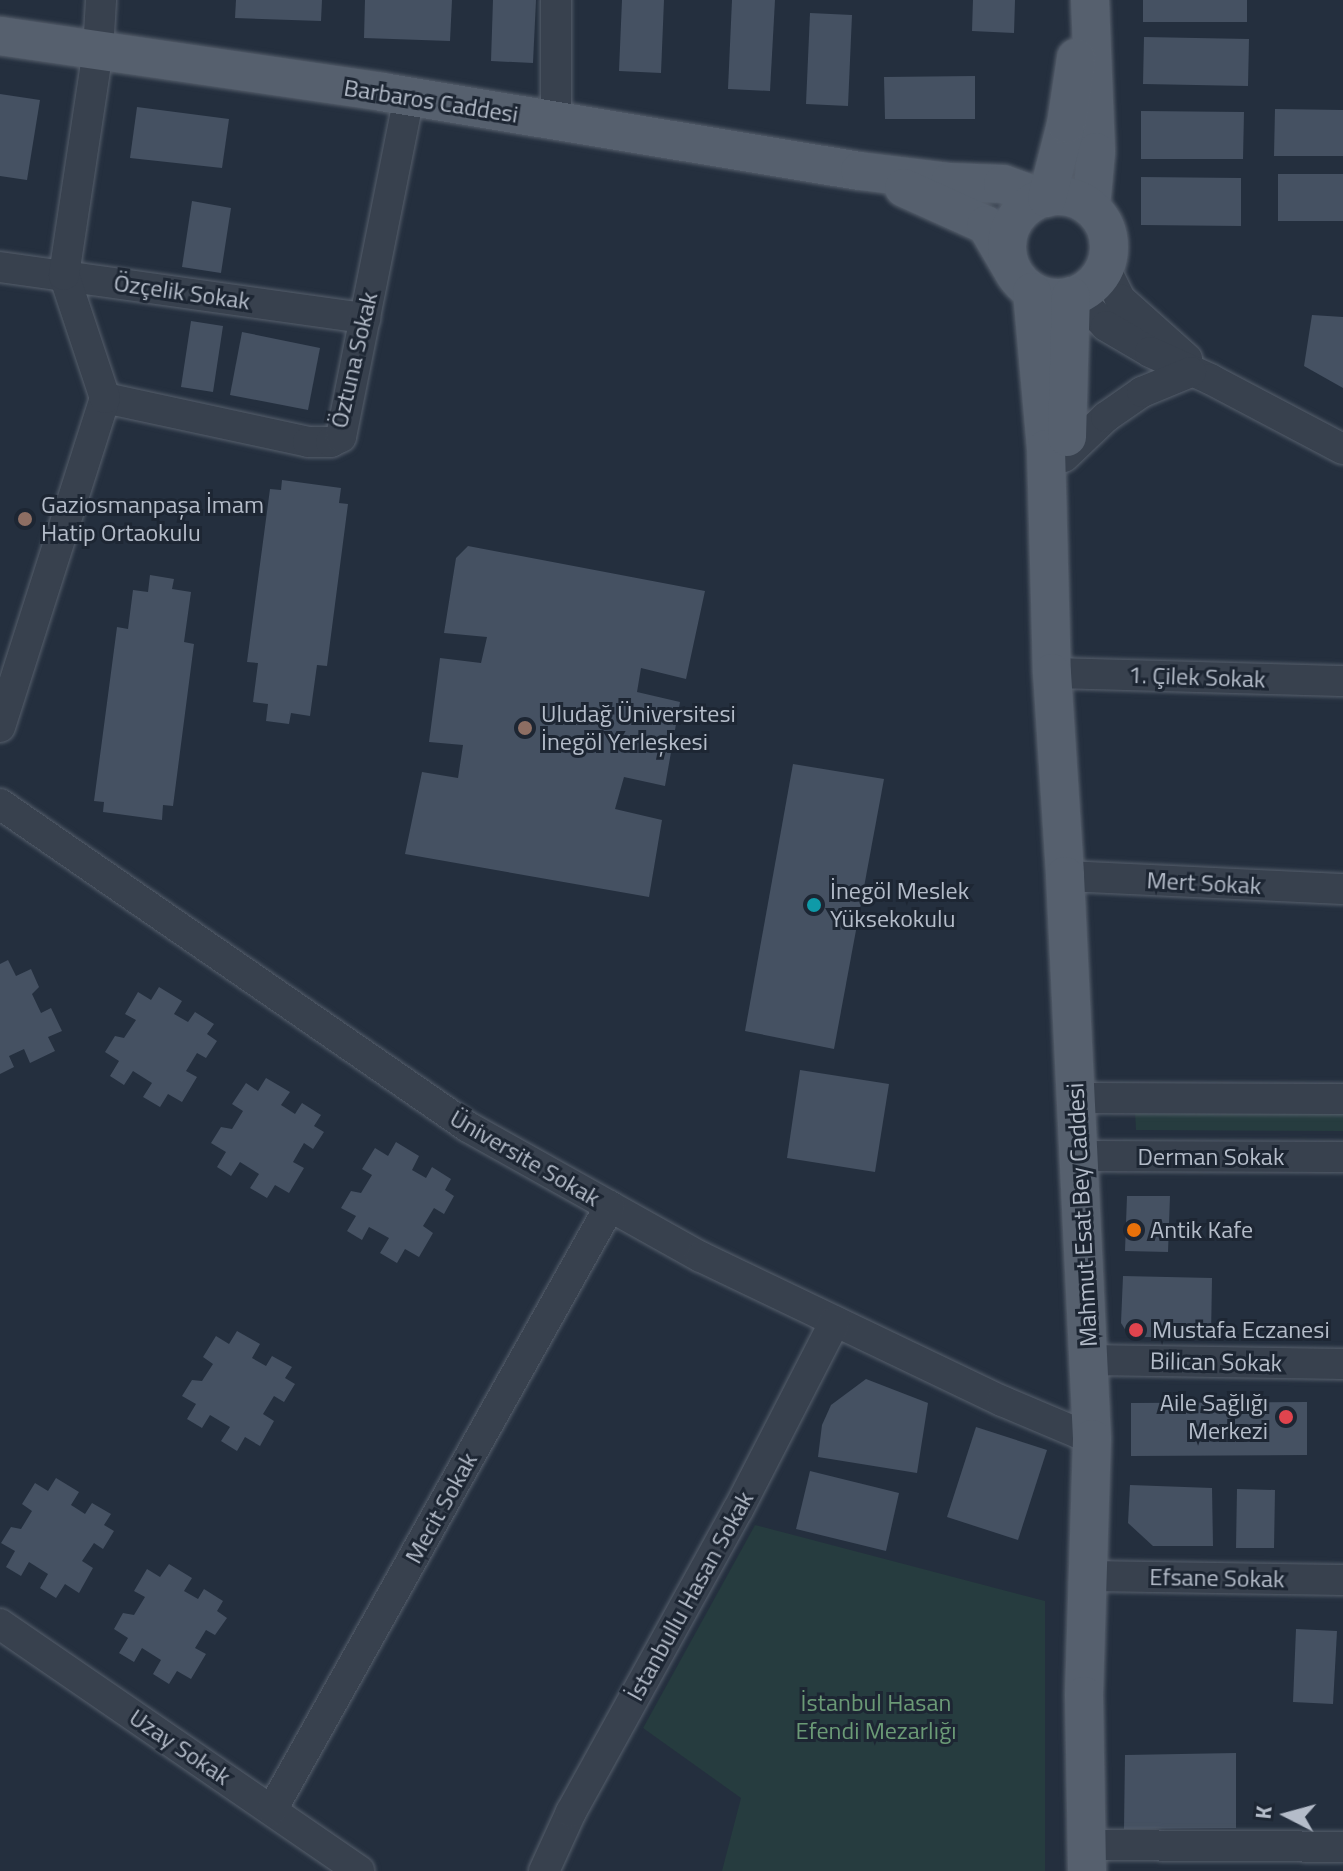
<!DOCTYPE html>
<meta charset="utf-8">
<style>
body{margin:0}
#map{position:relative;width:1343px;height:1871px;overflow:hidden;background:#242f3e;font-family:"Titillium Web",sans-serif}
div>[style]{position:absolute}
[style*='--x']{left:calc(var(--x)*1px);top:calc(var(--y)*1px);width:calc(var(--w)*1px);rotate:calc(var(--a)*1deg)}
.green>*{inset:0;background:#263c3f}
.building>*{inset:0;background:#455162}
.roads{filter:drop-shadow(0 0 2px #565f6c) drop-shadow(0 0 2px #565f6c)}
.minor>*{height:30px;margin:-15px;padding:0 15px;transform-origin:15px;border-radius:15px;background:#38414e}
.major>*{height:38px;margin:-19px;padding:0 19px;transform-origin:19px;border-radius:19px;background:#56606e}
.major>.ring{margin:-19px;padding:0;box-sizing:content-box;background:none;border:38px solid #56606e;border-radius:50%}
.dots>*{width:22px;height:22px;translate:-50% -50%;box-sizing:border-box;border:4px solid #1d2633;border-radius:50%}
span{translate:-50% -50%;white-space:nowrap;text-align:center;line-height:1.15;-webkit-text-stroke:6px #1d2633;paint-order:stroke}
.street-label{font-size:24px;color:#b4bcc9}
.poi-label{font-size:24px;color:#b4bcc9}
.left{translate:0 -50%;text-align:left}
.right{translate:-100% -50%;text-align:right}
.park-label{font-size:24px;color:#6b9a76}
.north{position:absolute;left:1247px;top:1775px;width:80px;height:80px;-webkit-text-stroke:6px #1d2633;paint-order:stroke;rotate:276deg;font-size:22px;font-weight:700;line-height:32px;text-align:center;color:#b4bcc9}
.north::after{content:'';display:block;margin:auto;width:28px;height:36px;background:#b4bcc9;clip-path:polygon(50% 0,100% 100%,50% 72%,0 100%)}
</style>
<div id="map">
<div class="green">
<div style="clip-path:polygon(1135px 1111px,1343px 1112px,1343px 1131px,1136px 1130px)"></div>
<div style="clip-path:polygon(755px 1525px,1045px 1601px,1045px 1871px,722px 1871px,741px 1798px,643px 1728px)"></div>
</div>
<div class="building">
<div style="clip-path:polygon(236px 0,322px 0,321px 21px,235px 18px)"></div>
<div style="clip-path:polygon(365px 0,452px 0,450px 41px,364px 38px)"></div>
<div style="clip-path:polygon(493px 0,536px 0,533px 63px,491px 61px)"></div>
<div style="clip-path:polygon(622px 0,664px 0,661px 73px,619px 71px)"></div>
<div style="clip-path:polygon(732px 0,775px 0,770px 91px,728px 89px)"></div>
<div style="clip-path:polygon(973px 0,1015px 0,1014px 33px,972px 31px)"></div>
<div style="clip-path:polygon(1143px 0,1247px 0,1247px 22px,1143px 22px)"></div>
<div style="clip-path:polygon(810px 13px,852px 15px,848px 106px,806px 104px)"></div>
<div style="clip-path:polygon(1144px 37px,1249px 39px,1248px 86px,1143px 84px)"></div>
<div style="clip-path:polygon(975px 76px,975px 119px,885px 119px,884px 77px)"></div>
<div style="clip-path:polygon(0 94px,40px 100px,27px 180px,0 176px)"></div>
<div style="clip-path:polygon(137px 107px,229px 119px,222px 168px,130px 158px)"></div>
<div style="clip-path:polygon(1275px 109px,1343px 110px,1343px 156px,1274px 156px)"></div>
<div style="clip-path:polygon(1141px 111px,1244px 112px,1243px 159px,1141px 159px)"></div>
<div style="clip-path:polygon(1278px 174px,1343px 174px,1343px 221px,1278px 221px)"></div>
<div style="clip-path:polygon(1141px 177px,1241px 178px,1241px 226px,1141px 225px)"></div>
<div style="clip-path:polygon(192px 201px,231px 208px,221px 273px,182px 267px)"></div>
<div style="clip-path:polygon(1312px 315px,1343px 317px,1343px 388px,1304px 366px)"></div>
<div style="clip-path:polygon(191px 321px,223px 326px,213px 392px,181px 387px)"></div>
<div style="clip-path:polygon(242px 332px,320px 348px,308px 410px,230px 395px)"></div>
<div style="clip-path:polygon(282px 480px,341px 488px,339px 503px,348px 504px,327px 666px,317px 665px,310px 716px,291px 713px,289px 724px,266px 721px,268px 704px,253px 702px,258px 663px,247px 662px,270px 489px,281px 490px)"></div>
<div style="clip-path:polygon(468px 546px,705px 591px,686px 679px,641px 668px,637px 692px,680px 702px,665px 786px,624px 777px,615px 809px,662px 820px,649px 897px,405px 854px,422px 772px,458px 778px,463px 745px,429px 742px,440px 658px,481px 663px,487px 637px,444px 633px,456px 558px)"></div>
<div style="clip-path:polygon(150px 575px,174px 579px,172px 589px,191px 592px,184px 642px,194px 644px,173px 806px,163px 805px,162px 820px,103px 812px,104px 802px,94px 801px,117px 627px,128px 629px,133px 590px,148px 592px)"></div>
<div style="clip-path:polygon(793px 764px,884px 779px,834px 1049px,745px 1031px)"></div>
<div style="clip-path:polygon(8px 960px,16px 976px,31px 969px,39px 987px,32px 994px,41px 1013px,51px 1008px,62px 1031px,48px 1037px,55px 1051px,30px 1063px,24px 1049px,9px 1056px,14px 1067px,0 1074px,0 964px)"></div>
<div style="clip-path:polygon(159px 987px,182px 1001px,174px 1014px,188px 1022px,195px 1012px,214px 1024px,207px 1034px,217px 1041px,206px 1058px,197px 1053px,186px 1071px,197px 1077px,182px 1102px,168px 1094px,160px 1107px,143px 1097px,152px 1083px,133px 1071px,124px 1085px,110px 1076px,119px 1061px,105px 1052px,115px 1036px,124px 1038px,136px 1020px,125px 1014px,138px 992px,151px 1000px)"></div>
<div style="clip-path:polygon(800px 1070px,889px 1084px,875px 1172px,787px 1158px)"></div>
<div style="clip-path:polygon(266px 1078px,290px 1092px,281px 1105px,295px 1114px,302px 1103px,321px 1115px,314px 1126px,324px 1132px,313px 1149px,304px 1143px,293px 1162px,304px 1168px,289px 1193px,275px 1185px,267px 1198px,250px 1188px,259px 1174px,240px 1162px,231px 1176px,217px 1167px,226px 1152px,211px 1143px,221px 1127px,232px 1129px,243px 1111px,232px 1104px,246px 1083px,258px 1091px)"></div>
<div style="clip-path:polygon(396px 1142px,419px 1156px,412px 1170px,426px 1178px,432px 1167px,451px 1179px,445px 1190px,454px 1196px,444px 1214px,434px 1208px,423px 1226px,433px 1233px,419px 1257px,405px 1249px,397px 1263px,380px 1253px,389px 1238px,369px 1227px,362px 1240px,347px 1231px,356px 1216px,341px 1208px,351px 1191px,361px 1193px,372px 1175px,362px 1169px,375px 1148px,388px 1156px)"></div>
<div style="clip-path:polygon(1127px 1196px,1170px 1196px,1168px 1252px,1125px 1251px)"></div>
<div style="clip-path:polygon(1123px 1276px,1212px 1278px,1211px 1337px,1130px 1337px,1121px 1323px)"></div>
<div style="clip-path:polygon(237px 1331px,260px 1344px,252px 1358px,266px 1366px,272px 1356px,292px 1367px,285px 1378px,295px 1384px,284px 1402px,274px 1396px,263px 1414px,274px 1421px,260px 1446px,245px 1437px,237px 1451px,221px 1441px,230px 1427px,210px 1415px,202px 1428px,187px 1419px,196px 1404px,182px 1396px,192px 1380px,202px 1381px,213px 1364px,203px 1357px,216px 1336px,229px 1344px)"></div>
<div style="clip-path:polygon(866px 1379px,928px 1403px,917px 1473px,818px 1457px,822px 1425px,831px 1405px)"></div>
<div style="clip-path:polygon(1307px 1402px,1307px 1455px,1131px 1456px,1131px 1403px)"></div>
<div style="clip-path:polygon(976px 1427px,1047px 1450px,1018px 1540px,947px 1517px)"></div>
<div style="clip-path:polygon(810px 1471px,899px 1493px,886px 1551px,796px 1529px)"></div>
<div style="clip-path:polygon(56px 1478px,79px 1492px,71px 1505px,85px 1514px,92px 1503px,111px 1514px,104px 1525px,114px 1531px,103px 1549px,94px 1543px,82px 1561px,93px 1568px,79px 1593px,65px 1584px,56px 1598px,40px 1588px,48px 1574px,29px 1562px,21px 1576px,6px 1567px,15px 1551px,1px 1543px,11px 1527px,21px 1529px,32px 1511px,22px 1504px,35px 1483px,48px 1491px)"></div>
<div style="clip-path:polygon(1130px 1485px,1212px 1488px,1213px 1546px,1153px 1546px,1128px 1523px)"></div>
<div style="clip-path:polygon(1237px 1489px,1275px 1490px,1274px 1548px,1236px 1548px)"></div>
<div style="clip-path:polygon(169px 1564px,192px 1578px,184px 1591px,198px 1599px,204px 1589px,223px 1601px,217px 1611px,227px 1618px,215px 1635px,206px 1630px,195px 1648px,206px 1654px,191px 1679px,177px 1671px,169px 1684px,153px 1674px,161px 1660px,142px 1648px,134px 1662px,119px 1653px,128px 1638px,114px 1629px,123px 1613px,134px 1615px,145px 1597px,134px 1591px,147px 1569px,160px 1577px)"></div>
<div style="clip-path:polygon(1296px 1629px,1337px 1631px,1333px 1704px,1293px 1702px)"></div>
<div style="clip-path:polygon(1236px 1753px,1236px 1828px,1124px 1829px,1125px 1755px)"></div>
</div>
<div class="roads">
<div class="minor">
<div style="--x:556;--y:0;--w:121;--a:90"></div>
<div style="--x:0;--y:267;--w:369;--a:8"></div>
<div style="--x:1105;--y:268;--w:34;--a:64"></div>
<div style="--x:1120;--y:299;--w:90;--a:41.8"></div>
<div style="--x:1076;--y:295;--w:43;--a:45.9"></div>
<div style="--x:1106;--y:326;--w:51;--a:30.6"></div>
<div style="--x:1150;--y:352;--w:66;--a:24.2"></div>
<div style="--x:1210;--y:379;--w:150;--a:27.8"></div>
<div style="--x:105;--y:398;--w:208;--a:12.2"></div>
<div style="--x:308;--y:442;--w:23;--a:0"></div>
<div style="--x:331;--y:442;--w:11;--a:-27"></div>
<div style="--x:341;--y:437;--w:348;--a:-78.7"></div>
<div style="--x:1064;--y:457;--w:58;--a:-43.6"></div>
<div style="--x:1106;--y:417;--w:44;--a:-34.8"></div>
<div style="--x:1142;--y:392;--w:53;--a:-22.2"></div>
<div style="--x:1052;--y:673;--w:291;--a:1.6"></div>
<div style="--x:0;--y:727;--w:345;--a:-72.3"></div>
<div style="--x:105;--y:398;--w:130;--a:-108.4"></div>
<div style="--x:64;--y:275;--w:227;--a:-81.4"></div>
<div style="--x:98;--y:51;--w:51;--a:-86.6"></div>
<div style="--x:0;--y:804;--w:569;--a:34.61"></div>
<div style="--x:468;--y:1127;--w:267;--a:29.2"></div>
<div style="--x:701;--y:1257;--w:334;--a:25.6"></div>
<div style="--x:1002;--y:1401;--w:98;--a:22.9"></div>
<div style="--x:1065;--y:876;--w:278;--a:2.7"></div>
<div style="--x:1075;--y:1098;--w:268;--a:0.2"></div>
<div style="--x:1079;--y:1156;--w:264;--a:0.2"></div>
<div style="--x:1089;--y:1360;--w:254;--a:0.9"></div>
<div style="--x:1090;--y:1576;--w:253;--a:0.9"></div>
<div style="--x:0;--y:1624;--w:436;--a:34.5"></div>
<div style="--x:272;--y:1810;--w:692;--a:-60.77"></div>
<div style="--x:1087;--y:1845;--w:256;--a:0.4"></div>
<div style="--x:544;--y:1871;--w:65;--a:-65.4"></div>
<div style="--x:571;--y:1812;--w:345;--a:-61.1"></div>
<div style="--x:738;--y:1510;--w:212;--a:-62.8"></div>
</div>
<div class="major">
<div style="--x:1090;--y:0;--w:152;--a:87.7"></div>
<div style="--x:1096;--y:152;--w:56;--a:95.1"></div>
<div style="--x:0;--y:36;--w:386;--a:8.3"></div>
<div style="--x:382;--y:92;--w:484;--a:9.4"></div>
<div style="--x:860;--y:171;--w:91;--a:7"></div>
<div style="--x:950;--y:182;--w:53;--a:2.2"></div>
<div style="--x:1003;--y:184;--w:41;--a:19.7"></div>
<div style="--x:904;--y:188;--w:90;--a:24.3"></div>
<div style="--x:986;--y:225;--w:48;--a:59.7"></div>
<div class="ring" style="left:1007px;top:196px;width:64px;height:64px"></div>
<div style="--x:1047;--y:198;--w:76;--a:-75.6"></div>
<div style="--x:1066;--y:124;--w:67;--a:-81.4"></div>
<div style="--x:1032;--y:292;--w:158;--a:84.9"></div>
<div style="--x:1046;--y:449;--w:224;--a:88.5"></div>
<div style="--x:1052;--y:673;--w:203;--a:86.3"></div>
<div style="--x:1065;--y:876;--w:564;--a:87.25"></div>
<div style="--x:1092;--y:1439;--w:257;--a:91.8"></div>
<div style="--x:1084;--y:1696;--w:175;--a:89"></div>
<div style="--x:1067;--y:437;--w:141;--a:-88.4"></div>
</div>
</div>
<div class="dots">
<div style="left:25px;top:519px;background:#8d6e63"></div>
<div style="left:525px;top:728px;background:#8d6e63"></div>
<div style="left:814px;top:905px;background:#0f9aa8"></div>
<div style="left:1134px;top:1230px;background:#e8710a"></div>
<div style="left:1136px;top:1330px;background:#e0444e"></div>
<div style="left:1286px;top:1417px;background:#e0444e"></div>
</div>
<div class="street-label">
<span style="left:431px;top:101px;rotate:9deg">Barbaros Caddesi</span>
<span style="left:182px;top:292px;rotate:8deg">Özçelik Sokak</span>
<span style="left:354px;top:360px;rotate:-77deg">Öztuna Sokak</span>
<span style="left:1197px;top:677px;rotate:2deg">1. Çilek Sokak</span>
<span style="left:1204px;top:883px;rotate:3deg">Mert Sokak</span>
<span style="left:1211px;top:1157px">Derman Sokak</span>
<span style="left:525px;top:1158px;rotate:30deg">Üniversite Sokak</span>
<span style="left:1082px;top:1215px;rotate:-93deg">Mahmut Esat Bey Caddesi</span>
<span style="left:1216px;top:1362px;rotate:1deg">Bilican Sokak</span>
<span style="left:441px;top:1508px;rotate:-61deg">Mecit Sokak</span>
<span style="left:1217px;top:1578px;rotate:1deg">Efsane Sokak</span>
<span style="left:690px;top:1596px;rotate:-61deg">İstanbullu Hasan Sokak</span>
<span style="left:180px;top:1747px;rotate:34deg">Uzay Sokak</span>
</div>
<div class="poi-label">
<span class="left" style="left:41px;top:519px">Gaziosmanpaşa İmam<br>Hatip Ortaokulu</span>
<span class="left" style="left:541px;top:728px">Uludağ Üniversitesi<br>İnegöl Yerleşkesi</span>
<span class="left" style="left:830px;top:905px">İnegöl Meslek<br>Yüksekokulu</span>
<span class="left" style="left:1150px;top:1230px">Antik Kafe</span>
<span class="left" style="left:1152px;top:1330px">Mustafa Eczanesi</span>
<span class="right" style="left:1268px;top:1417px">Aile Sağlığı<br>Merkezi</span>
</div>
<div class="park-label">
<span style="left:876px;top:1717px">İstanbul Hasan<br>Efendi Mezarlığı</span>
</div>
<div class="north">K</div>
</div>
